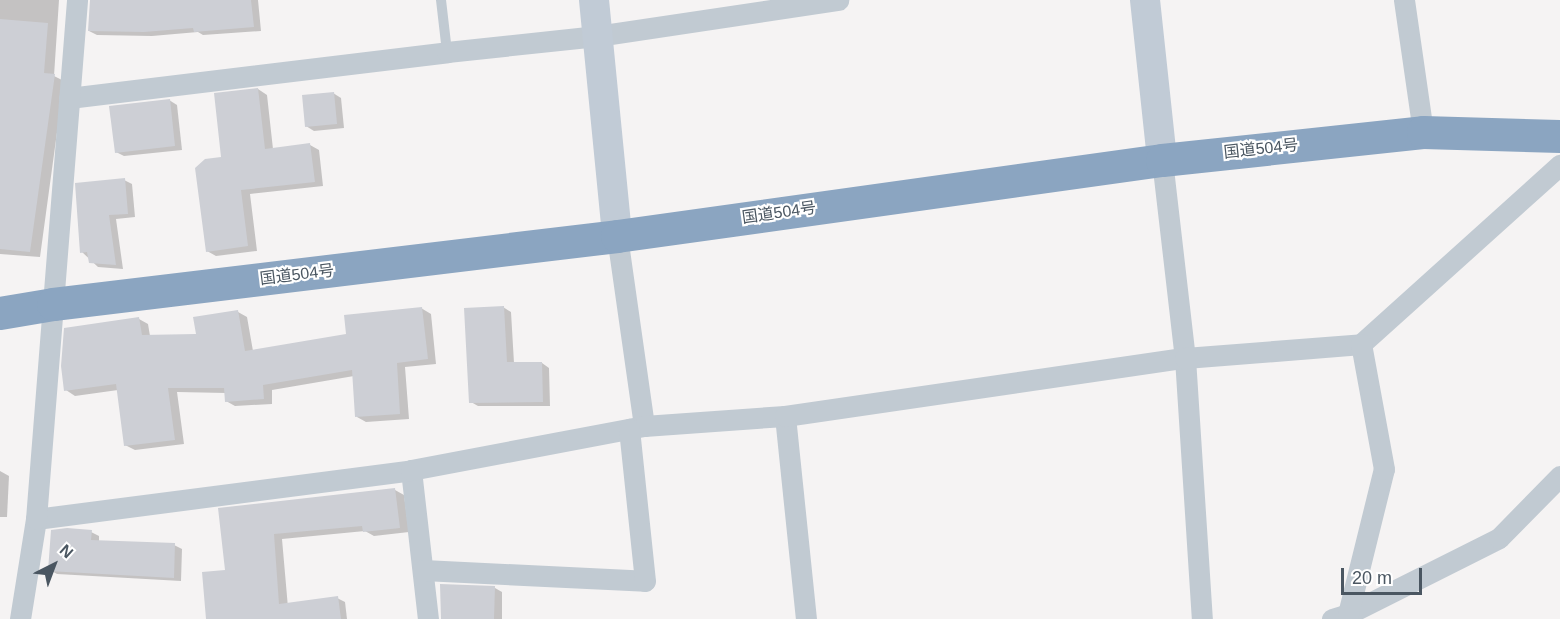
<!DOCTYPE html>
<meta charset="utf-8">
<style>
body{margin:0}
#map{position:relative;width:1560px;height:619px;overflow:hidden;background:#f5f3f3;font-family:Helvetica,"Noto Sans JP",sans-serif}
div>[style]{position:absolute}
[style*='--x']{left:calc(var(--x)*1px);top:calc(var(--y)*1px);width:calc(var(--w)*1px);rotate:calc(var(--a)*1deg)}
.shadow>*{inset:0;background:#0003}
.building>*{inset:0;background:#cdcfd5}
.lane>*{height:10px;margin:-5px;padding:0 5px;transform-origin:5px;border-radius:5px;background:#c1cad2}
.street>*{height:21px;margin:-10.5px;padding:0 10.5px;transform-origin:10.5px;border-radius:10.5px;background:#c1cad2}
.secondary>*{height:30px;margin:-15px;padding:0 15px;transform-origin:15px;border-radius:15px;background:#c1cbd6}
.highway>*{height:33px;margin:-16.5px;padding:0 16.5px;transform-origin:16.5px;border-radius:16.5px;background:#8ba5c1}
span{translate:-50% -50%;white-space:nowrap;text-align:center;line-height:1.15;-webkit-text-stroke:4.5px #fff;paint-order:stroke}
.street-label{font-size:16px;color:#4a5661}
.north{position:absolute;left:24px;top:535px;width:60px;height:60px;-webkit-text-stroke:4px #fff;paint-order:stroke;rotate:42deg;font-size:16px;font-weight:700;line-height:24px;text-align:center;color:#4a5661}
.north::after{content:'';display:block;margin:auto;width:21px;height:27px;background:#4a5661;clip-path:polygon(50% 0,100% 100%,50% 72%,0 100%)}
.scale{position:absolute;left:1341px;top:568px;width:81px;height:27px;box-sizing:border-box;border:3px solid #4a5661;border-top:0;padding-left:8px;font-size:18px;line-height:21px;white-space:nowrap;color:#4a5661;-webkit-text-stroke:4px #fff;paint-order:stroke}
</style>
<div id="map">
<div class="shadow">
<div style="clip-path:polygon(0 0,59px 0,54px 76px,64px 81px,40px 257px,0 254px)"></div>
<div style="clip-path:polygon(91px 0,258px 0,261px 31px,203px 35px,198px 32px,152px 36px,97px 35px,89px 31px)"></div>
<div style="clip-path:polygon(258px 89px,267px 95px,273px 149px,310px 145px,319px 150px,323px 186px,250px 194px,257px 251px,216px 256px,207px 251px,223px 158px)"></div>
<div style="clip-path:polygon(333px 93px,341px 98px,344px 128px,314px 131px,306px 126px)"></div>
<div style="clip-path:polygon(169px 100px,177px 105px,182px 150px,124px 156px,116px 152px)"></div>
<div style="clip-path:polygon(124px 180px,132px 184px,135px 217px,116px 219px,123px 269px,98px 267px,82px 252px)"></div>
<div style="clip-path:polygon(503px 307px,511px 312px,514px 363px,542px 363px,549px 368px,550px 406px,478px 406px,471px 402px)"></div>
<div style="clip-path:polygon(421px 308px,431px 314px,436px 364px,405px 367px,409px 419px,366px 422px,357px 417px,354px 376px,272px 390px,272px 404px,235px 406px,226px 401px,226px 393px,177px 392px,184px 444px,135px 450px,125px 445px,118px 390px,75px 396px,66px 390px,139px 319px,148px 324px,150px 336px,198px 336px,238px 312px,247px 317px,253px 351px,348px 336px)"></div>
<div style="clip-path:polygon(0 471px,9px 476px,7px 517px,0 517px)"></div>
<div style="clip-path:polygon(395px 490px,404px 495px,409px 532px,374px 536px,365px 531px,282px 539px,289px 619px,207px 619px,227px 572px,219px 509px)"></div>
<div style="clip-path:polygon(91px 532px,99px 536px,99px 542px,174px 545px,182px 549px,181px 581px,57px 574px,50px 570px)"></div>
<div style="clip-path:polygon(442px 585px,495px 588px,502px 592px,502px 619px,441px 619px)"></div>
<div style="clip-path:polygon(337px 598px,345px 602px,347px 619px,293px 619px)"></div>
</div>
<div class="building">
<div style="clip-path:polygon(90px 0,251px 0,254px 27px,194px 32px,193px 28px,144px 32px,88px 31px)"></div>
<div style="clip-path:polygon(0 19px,48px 23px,44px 73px,55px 74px,30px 252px,0 249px)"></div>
<div style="clip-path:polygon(258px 88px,265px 149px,310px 143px,315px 182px,241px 190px,248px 246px,206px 252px,195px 168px,205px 159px,221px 157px,214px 93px)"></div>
<div style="clip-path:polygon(334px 92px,337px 124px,305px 127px,302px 95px)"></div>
<div style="clip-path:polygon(170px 99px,175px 146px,115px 153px,109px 106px)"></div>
<div style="clip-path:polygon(125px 178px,128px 214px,109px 215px,116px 265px,89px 263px,87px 252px,80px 253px,75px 183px)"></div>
<div style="clip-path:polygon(504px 306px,507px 362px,542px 362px,543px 402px,469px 403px,464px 308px)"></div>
<div style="clip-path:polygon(422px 307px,428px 359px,397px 363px,400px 414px,355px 417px,352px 370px,263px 385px,264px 399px,225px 402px,224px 388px,168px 388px,175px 440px,124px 446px,116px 384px,64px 391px,61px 366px,64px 328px,139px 317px,142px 335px,196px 334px,193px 317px,238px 310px,245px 351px,346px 334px,344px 315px)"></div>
<div style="clip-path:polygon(395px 488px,400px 528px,363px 532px,362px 526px,274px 534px,279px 604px,338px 596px,341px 619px,206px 619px,202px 572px,225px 570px,218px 508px)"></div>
<div style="clip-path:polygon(67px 528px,92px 530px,91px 540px,175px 543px,174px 578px,48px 571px,51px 530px)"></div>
<div style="clip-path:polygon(440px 584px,495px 586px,494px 619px,441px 619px)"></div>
</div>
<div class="lane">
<div style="--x:441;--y:0;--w:52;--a:83.4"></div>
</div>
<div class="street">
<div style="--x:1404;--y:0;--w:133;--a:81.8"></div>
<div style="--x:69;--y:98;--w:381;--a:-6.9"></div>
<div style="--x:447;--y:52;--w:151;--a:-6.1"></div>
<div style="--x:597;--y:36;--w:244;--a:-8.5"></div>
<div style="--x:1162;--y:160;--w:199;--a:83.4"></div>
<div style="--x:1185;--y:358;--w:262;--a:86.3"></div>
<div style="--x:617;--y:236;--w:192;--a:81.9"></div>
<div style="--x:785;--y:416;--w:204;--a:84.1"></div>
<div style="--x:411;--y:470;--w:150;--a:83.5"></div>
<div style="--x:36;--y:519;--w:378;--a:-7.4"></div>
<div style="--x:411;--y:470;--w:237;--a:-10.7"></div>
<div style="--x:644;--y:426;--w:141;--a:-4.1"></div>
<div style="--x:785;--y:416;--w:404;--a:-8.3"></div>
<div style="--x:1185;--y:358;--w:177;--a:-4.5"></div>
<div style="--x:1361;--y:344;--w:268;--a:-42"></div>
<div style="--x:423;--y:570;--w:222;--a:2.8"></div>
<div style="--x:645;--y:581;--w:153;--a:-96"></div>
<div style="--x:1348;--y:614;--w:169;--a:-26.7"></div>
<div style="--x:1499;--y:538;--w:87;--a:-45.5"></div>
<div style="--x:20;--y:619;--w:101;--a:-80.9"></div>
<div style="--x:36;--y:519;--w:521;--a:-85.48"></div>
<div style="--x:1332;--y:619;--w:17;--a:-17"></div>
<div style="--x:1348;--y:614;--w:149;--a:-76.1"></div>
<div style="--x:1384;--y:469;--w:127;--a:-100.4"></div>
</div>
<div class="secondary">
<div style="--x:594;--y:0;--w:237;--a:84.4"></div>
<div style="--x:1145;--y:0;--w:161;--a:83.9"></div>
</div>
<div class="highway">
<div style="--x:0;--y:313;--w:54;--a:-9.6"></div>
<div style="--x:53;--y:304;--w:568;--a:-6.87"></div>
<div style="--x:617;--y:236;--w:550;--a:-7.94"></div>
<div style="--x:1162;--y:160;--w:262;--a:-6.1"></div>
<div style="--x:1423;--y:132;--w:137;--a:1.7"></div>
</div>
<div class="street-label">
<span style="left:1261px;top:149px;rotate:-6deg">国道504号</span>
<span style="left:779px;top:213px;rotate:-8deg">国道504号</span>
<span style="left:297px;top:275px;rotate:-7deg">国道504号</span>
</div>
<div class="north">N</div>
<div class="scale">20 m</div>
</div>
